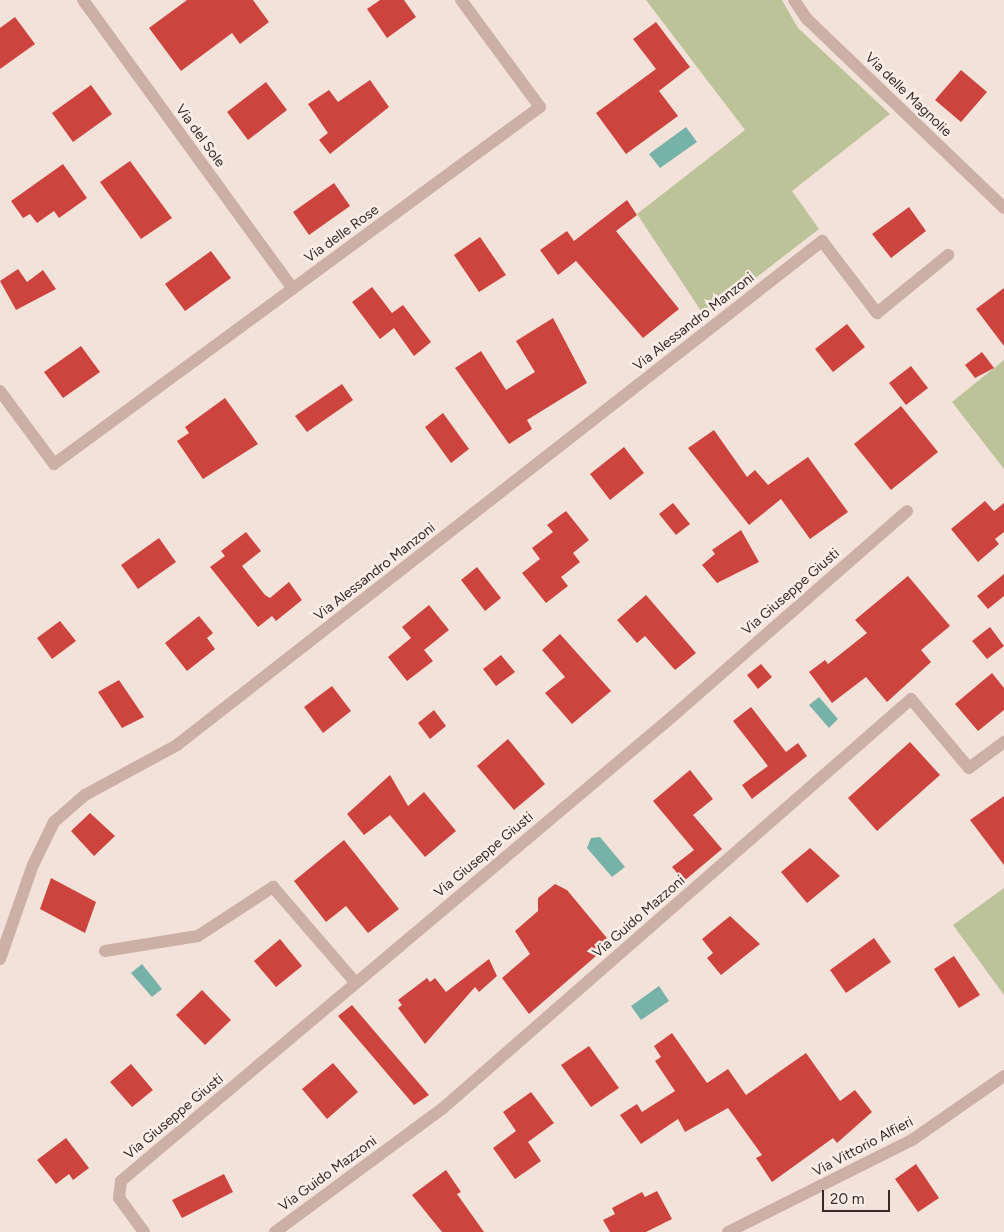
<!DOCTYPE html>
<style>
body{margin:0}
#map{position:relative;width:1004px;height:1232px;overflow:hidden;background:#f3e2da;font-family:Figtree,sans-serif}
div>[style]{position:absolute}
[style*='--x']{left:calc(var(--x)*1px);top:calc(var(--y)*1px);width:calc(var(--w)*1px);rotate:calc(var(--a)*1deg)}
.green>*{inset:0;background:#bdc399}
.water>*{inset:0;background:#77b2a9}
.building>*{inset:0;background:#cd443e}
.minor>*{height:12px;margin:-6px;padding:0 6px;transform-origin:6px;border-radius:6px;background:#ccafa5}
span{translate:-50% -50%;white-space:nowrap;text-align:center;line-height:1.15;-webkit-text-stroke:5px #faeee7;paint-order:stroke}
.street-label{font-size:14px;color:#372927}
.scale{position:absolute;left:822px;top:1190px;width:68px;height:22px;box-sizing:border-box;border:2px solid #372927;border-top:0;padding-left:6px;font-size:15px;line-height:18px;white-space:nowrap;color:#372927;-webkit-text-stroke:4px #faeee7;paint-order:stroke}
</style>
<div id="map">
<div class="green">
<div style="clip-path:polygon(646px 0,782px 0,798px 28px,890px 114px,792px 191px,819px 229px,705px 317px,637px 214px,745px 130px)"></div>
<div style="clip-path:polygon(1004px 360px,1004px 469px,952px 402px)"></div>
<div style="clip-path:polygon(1004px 888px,1004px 995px,953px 925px)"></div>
</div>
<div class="water">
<div style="clip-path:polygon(686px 127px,697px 142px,660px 168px,649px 154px)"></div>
<div style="clip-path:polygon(819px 697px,838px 719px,829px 728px,809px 705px)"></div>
<div style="clip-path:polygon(600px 837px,625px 867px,612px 877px,587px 848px,591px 838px)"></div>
<div style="clip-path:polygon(142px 964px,162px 989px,152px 997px,131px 973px)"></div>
<div style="clip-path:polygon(659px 986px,669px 1001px,641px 1020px,631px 1006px)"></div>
</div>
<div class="building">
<div style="clip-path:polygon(187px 0,253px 0,269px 22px,240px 44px,232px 33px,181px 71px,149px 28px)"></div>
<div style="clip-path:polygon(380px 0,404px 0,416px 17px,387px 38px,367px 9px)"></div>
<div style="clip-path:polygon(15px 17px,35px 44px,0 69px,0 28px)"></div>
<div style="clip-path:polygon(656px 22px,690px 67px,659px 91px,678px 116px,626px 154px,596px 113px,656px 69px,633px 39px)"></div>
<div style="clip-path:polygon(961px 70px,987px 92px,961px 122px,935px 100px)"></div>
<div style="clip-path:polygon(370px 80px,389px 107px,330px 154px,319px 140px,328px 133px,308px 104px,329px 90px,338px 102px)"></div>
<div style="clip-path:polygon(266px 82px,287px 110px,248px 140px,227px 112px)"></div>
<div style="clip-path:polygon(91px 85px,112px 114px,73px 142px,52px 113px)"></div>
<div style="clip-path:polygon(130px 161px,172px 218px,141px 239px,100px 182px)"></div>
<div style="clip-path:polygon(63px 164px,87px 198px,59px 218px,54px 211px,37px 223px,30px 214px,23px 218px,11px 201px)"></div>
<div style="clip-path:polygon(334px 183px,350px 206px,309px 235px,293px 212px)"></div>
<div style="clip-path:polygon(627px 200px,637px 215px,616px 231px,679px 309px,643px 338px,576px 261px,558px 275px,540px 250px,567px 231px,574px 241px)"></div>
<div style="clip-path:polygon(909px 207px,926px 231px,891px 258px,872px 234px)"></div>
<div style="clip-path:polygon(480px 237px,506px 275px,479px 292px,454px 255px)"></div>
<div style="clip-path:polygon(211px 251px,231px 278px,185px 311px,165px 284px)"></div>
<div style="clip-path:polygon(18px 269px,27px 282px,43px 270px,56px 289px,16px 310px,0 281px)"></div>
<div style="clip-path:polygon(372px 287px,392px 313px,403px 305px,431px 342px,414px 356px,394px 328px,380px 339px,352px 302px)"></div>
<div style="clip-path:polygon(1004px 288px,1004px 346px,976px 309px)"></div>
<div style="clip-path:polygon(553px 318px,587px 383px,527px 420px,532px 429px,509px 444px,455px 368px,481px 351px,506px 390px,535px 372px,516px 341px)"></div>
<div style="clip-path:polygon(847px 324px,865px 347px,833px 372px,815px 349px)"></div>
<div style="clip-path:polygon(81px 346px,100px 372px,63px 398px,44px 372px)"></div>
<div style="clip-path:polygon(982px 352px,994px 368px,975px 378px,965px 365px)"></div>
<div style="clip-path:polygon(911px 366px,928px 388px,906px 405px,889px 383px)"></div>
<div style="clip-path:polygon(342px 384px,353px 400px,307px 432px,295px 416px)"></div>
<div style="clip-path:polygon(225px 398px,258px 444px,203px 479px,177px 441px,189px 433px,185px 427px)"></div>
<div style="clip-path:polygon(901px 406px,938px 452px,891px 490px,854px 444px)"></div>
<div style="clip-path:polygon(443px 413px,469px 449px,451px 463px,425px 427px)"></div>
<div style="clip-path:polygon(714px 430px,747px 477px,755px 470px,768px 485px,808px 457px,848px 512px,810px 539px,781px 499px,749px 525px,688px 448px)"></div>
<div style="clip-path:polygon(624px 447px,644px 473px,610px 500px,590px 474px)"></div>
<div style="clip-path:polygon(985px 501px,994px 511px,1004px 503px,1004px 532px,995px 539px,999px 544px,978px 562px,951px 529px)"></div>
<div style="clip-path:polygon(673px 503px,690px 524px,676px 535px,659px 514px)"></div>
<div style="clip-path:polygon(566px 511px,589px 540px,573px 553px,580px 562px,561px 577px,568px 586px,546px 603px,522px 573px,540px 559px,532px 548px,553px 532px,547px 525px)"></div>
<div style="clip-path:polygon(741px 530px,759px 562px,717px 583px,702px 565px,715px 554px,712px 550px)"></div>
<div style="clip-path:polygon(246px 532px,261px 551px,242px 566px,265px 595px,270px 598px,289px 582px,302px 600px,276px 621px,272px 616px,258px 627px,210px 567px,225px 556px,221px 551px)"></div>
<div style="clip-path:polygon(159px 538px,176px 562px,138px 589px,121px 565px)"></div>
<div style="clip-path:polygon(477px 567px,501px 598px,485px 611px,461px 580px)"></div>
<div style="clip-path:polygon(1004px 574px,1004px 596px,988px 609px,977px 596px)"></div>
<div style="clip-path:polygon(908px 576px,950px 626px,921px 650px,931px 662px,887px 702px,866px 677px,832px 703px,809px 672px,825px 660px,828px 664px,867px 633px,855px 620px)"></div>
<div style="clip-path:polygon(646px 595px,696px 653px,675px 670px,645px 636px,637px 643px,617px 620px)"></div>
<div style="clip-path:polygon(429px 605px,449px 630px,424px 650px,433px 661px,407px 681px,388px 657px,411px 638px,402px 627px)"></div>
<div style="clip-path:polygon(199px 616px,213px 633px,207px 638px,215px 649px,187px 671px,165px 643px)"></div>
<div style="clip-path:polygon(60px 621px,76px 641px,52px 659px,37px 638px)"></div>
<div style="clip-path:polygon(990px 627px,1004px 646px,987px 659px,972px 641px)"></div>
<div style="clip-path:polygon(560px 634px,611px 691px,572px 724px,545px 693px,565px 677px,542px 650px)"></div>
<div style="clip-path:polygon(501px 655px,515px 672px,496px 686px,483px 669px)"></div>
<div style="clip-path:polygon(761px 664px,772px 677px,758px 689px,747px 675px)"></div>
<div style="clip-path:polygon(992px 673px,1004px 688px,1004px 710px,978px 731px,955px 704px)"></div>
<div style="clip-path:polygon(119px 680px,144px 717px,122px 728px,98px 692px)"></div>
<div style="clip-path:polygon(332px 686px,351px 711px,323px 733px,304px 707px)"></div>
<div style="clip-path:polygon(751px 707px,786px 752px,798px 743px,807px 756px,752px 799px,742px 785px,768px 766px,733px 721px)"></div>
<div style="clip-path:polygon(434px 710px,446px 726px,430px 739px,418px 723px)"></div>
<div style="clip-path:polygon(508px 739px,545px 784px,514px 810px,477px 766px)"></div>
<div style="clip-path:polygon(910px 742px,940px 775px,877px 831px,848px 798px)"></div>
<div style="clip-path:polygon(690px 770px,713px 799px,693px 815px,722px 849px,684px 881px,672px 867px,694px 850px,653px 801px)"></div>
<div style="clip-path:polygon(390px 775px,408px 806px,424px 792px,456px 831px,425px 857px,390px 815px,364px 835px,347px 814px)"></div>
<div style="clip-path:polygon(1004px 796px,1004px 865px,970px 820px)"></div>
<div style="clip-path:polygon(90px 813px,115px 836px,94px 856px,71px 831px)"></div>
<div style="clip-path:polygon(344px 840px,399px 909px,368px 933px,346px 906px,326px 922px,294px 881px)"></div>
<div style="clip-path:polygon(810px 848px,840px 876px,807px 903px,781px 872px)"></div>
<div style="clip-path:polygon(51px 878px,96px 902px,85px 933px,40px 909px)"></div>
<div style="clip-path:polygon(555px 884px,567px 890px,611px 943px,529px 1014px,502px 978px,530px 954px,515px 931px,538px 911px,538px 898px)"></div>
<div style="clip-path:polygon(730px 916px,760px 944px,721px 975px,707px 958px,713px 953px,702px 939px)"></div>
<div style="clip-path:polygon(874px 938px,891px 962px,846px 993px,830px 970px)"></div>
<div style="clip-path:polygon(280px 939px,302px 966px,276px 987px,254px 961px)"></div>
<div style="clip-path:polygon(954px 956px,980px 995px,959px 1008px,934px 969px)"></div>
<div style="clip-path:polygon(489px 959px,497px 976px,479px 992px,475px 987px,425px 1044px,398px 1008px,402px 1005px,398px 1000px,427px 978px,430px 982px,435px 978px,446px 992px)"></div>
<div style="clip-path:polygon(202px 990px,231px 1020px,205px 1045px,176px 1015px)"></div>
<div style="clip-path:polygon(352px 1005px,429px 1095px,414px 1105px,338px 1016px)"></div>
<div style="clip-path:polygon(672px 1033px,707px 1083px,728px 1069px,746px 1095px,806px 1053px,840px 1101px,855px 1090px,872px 1112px,837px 1143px,833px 1138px,772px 1182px,756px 1158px,762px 1155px,728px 1108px,685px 1132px,678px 1119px,641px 1144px,620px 1115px,637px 1104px,642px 1112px,675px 1091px,655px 1061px,661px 1057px,654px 1046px)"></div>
<div style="clip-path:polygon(589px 1046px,619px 1088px,591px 1107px,561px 1065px)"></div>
<div style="clip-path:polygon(333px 1063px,358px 1092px,327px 1119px,302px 1089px)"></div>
<div style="clip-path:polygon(131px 1064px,153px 1090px,132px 1107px,110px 1082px)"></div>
<div style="clip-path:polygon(531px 1092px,554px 1123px,528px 1142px,541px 1161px,515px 1179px,493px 1148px,516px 1131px,503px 1112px)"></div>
<div style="clip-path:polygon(66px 1138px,89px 1168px,73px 1180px,69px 1174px,56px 1184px,37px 1160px)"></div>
<div style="clip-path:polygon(916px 1164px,939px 1198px,918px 1212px,895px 1179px)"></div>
<div style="clip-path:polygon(446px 1170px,461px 1192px,457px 1194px,484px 1232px,442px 1232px,412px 1195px)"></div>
<div style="clip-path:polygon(224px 1174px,233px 1192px,182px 1218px,172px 1200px)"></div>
<div style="clip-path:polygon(657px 1191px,672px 1219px,646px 1232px,610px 1232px,603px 1220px,615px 1214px,612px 1208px,642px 1192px,645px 1197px)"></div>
</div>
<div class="minor">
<div style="--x:83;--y:0;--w:357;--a:54"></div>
<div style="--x:794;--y:0;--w:23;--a:56"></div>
<div style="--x:807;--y:19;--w:273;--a:43.8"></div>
<div style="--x:0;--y:391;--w:91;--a:53.5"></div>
<div style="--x:54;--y:464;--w:603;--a:-36.3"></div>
<div style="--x:540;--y:107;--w:133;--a:-126.4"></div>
<div style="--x:105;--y:951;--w:94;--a:-9.2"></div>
<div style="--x:198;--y:936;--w:90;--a:-33.2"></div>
<div style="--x:273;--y:887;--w:125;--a:49.2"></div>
<div style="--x:0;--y:959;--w:100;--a:-70.7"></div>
<div style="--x:33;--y:865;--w:48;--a:-64"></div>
<div style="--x:54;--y:822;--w:41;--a:-41.1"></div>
<div style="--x:85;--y:795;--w:105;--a:-28.5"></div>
<div style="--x:177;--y:745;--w:819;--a:-38"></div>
<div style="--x:822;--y:241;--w:91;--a:52.6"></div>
<div style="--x:877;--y:313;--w:92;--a:-39.2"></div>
<div style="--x:144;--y:1232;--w:42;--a:-126.3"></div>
<div style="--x:119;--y:1198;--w:17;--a:-83"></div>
<div style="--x:121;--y:1181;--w:722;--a:-40.11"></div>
<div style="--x:673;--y:716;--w:311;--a:-41.2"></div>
<div style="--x:275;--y:1232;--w:207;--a:-36.4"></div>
<div style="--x:442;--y:1109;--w:623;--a:-41.16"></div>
<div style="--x:911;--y:699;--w:90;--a:50"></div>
<div style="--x:969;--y:768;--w:44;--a:-36.6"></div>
<div style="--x:728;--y:1232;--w:206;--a:-26.6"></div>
<div style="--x:912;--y:1140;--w:112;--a:-34.8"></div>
</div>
<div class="street-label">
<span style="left:908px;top:95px;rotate:44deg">Via delle Magnolie</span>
<span style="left:200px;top:136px;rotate:54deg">Via del Sole</span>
<span style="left:342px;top:234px;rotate:-36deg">Via delle Rose</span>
<span style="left:694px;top:322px;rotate:-38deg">Via Alessandro Manzoni</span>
<span style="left:375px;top:572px;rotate:-38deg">Via Alessandro Manzoni</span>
<span style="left:791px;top:592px;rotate:-41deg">Via Giuseppe Giusti</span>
<span style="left:484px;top:855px;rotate:-40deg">Via Giuseppe Giusti</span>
<span style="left:639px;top:917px;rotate:-41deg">Via Guido Mazzoni</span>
<span style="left:174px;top:1117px;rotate:-40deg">Via Giuseppe Giusti</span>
<span style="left:863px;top:1147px;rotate:-28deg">Via Vittorio Alfieri</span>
<span style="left:328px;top:1174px;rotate:-36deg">Via Guido Mazzoni</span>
</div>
<div class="scale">20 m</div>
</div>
